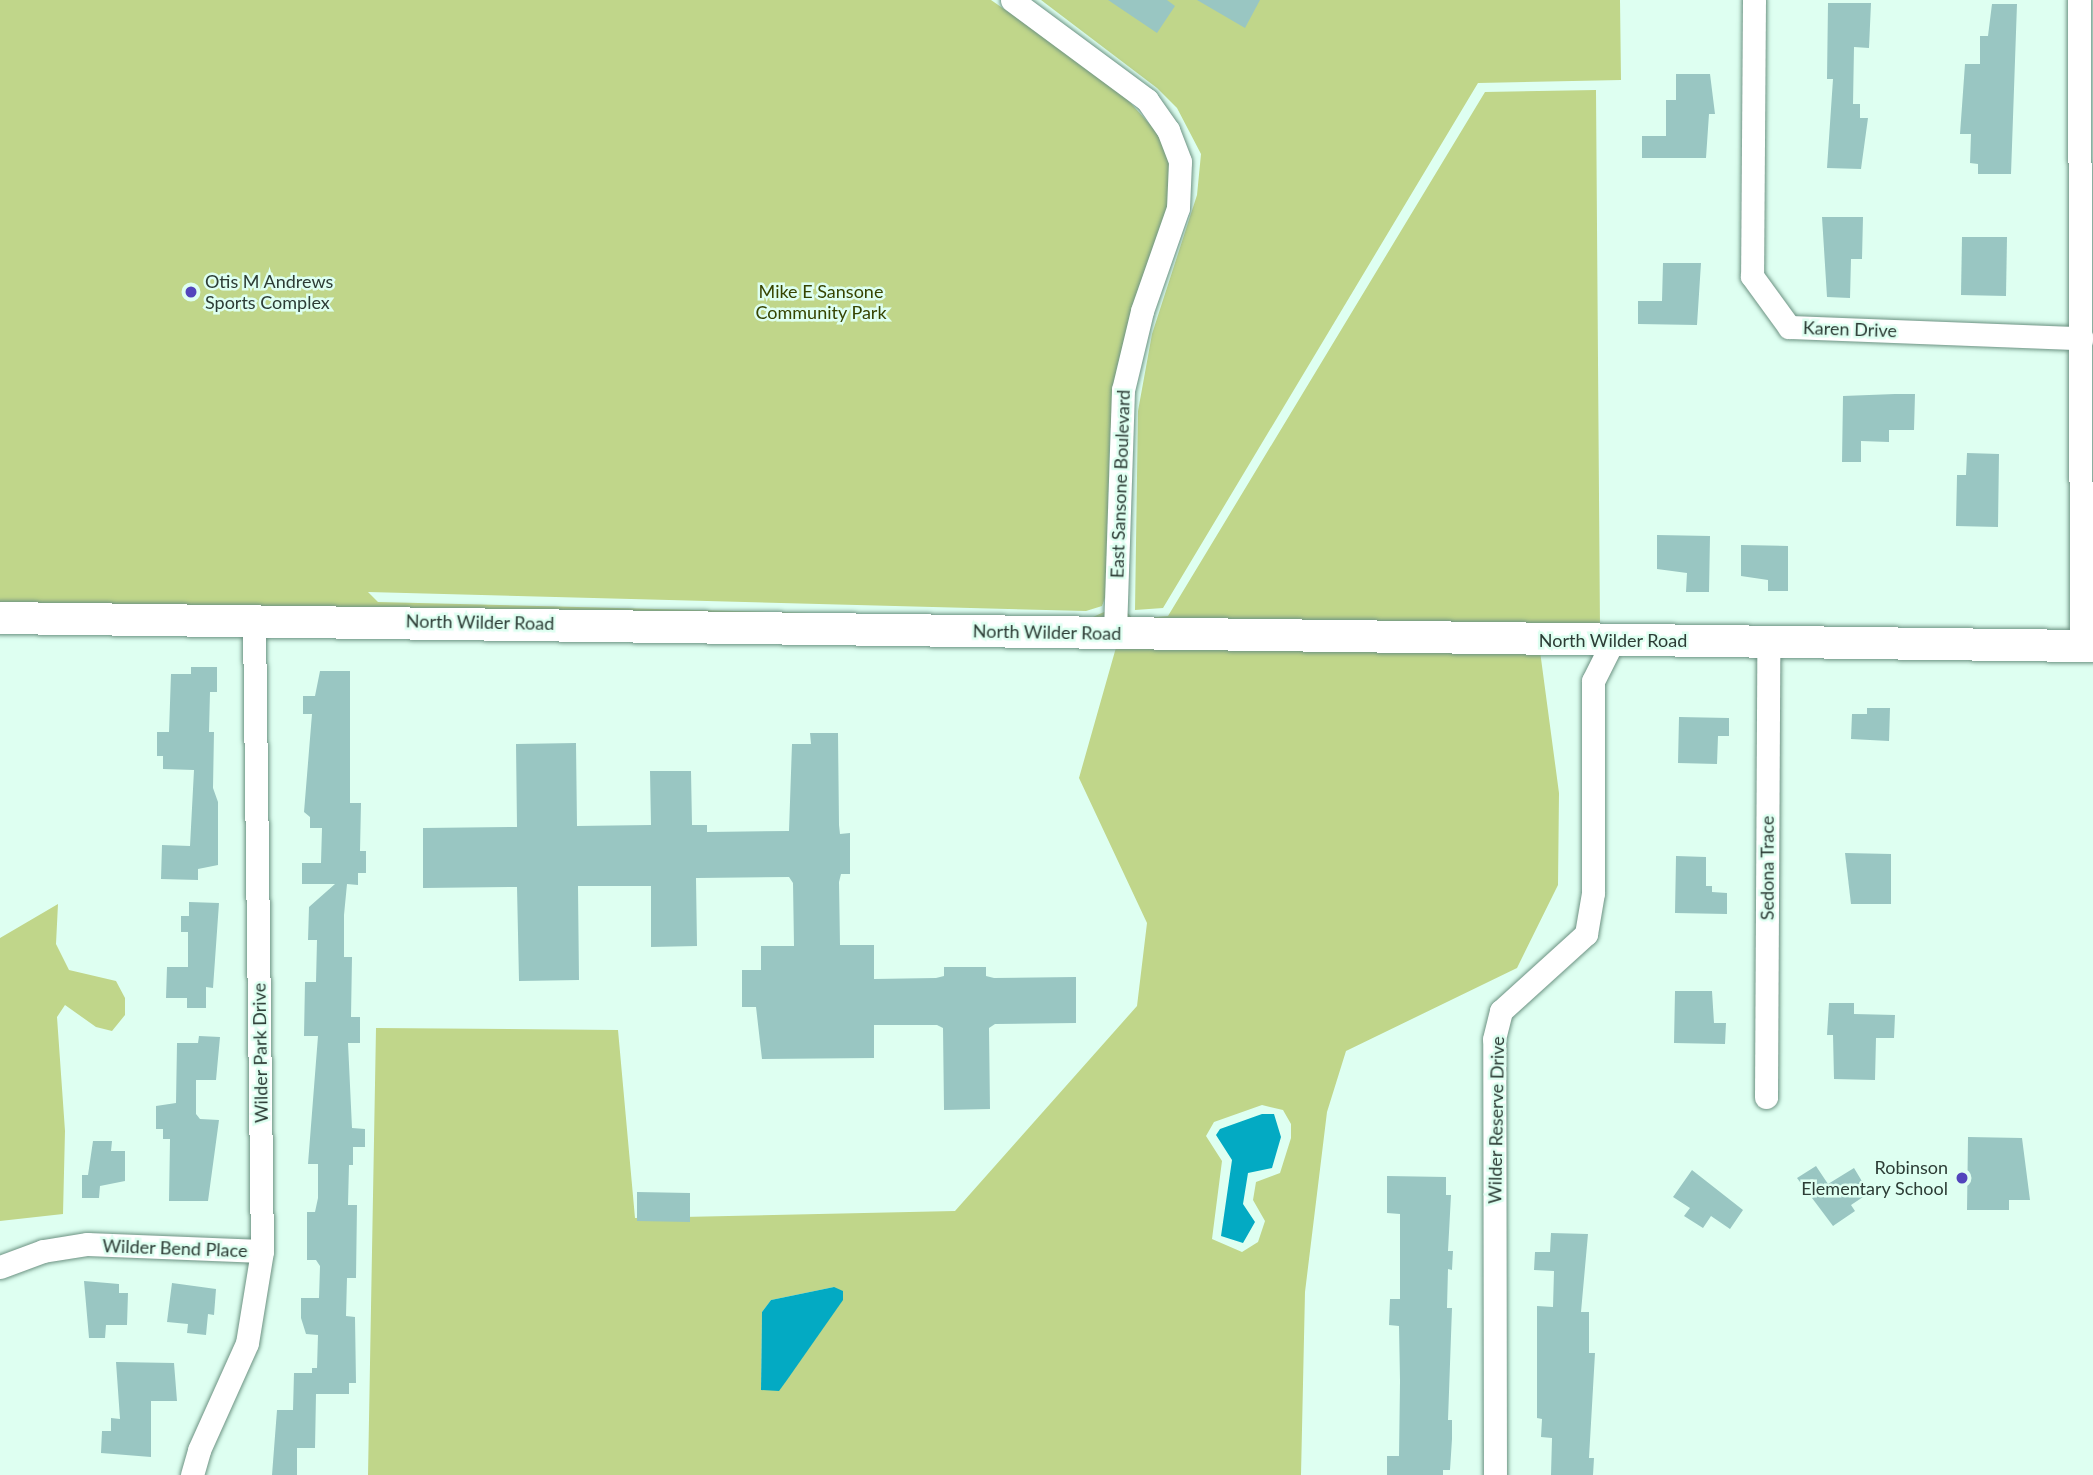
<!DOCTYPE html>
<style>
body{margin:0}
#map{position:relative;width:2093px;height:1475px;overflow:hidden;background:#defff1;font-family:Lato,sans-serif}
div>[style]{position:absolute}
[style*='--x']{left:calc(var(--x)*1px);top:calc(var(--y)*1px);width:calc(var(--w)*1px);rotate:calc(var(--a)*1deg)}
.green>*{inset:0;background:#c0d68a}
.water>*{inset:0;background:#03aac3}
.building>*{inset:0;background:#99c6c2}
.roads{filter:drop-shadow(0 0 2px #6c9282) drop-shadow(0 0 2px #6c9282)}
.street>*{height:23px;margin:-11.5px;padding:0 11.5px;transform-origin:11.5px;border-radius:11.5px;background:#fff}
.secondary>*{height:32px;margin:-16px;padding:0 16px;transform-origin:16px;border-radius:16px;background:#fff}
.dots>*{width:19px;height:19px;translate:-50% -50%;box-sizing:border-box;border:4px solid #defff1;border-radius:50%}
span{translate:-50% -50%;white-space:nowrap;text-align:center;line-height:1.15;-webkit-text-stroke:5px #defff1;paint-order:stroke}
.poi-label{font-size:18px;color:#2c3c35}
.left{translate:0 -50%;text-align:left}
.right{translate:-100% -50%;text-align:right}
.park-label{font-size:18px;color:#364400}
.street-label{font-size:18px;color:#2c3c35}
</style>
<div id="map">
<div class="green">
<div style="clip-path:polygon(0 0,991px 0,1117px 88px,1164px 140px,1172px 173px,1169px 207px,1117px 367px,1110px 434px,1106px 595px,1102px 606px,1086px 611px,368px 592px,378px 602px,1086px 620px,1111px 609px,1116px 595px,1120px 435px,1127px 368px,1180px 207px,1182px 172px,1174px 139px,1161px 117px,1123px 81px,1008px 0,1024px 0,1150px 94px,1169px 113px,1190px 155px,1187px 194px,1175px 241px,1132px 377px,1124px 463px,1125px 610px,1133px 619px,1168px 616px,1485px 92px,1596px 90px,1600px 630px,0 607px)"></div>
<div style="clip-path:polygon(1041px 0,1620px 0,1621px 80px,1478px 83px,1163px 608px,1135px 610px,1138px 411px,1152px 334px,1197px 195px,1201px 154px,1177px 108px,1157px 88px)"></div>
<div style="clip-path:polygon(evenodd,1117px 644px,1540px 651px,1559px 793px,1558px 885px,1517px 968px,1346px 1051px,1327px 1112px,1305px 1292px,1301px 1475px,368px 1475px,376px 1028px,618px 1030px,635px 1218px,955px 1211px,1137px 1006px,1147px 923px,1079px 778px,1117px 644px,1262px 1105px,1283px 1110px,1291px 1124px,1291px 1138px,1280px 1173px,1256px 1182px,1253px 1200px,1265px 1221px,1258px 1242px,1242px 1252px,1212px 1239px,1222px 1161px,1206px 1136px,1214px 1122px,1262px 1105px,1117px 644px,834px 1287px,761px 1389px,762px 1312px,771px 1300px,834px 1287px)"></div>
<div style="clip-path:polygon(58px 904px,56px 944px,69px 970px,116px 981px,125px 998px,125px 1015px,112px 1031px,96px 1027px,65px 1005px,57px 1017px,65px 1131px,63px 1214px,0 1221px,0 938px)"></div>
</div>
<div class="water">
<div style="clip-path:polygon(1262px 1114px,1274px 1114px,1281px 1137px,1272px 1168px,1248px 1173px,1243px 1204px,1255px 1222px,1243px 1243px,1221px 1236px,1232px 1160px,1216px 1135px,1220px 1129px)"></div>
<div style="clip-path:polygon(834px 1287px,843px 1291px,843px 1300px,787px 1380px,779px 1391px,761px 1390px,762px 1312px,771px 1300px)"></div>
</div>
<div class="building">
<div style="clip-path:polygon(1108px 0,1167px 0,1175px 6px,1157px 33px)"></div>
<div style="clip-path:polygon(1197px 0,1260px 0,1245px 28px)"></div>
<div style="clip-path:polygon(1828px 3px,1871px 3px,1869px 48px,1854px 47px,1853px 104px,1860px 104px,1860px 118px,1868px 118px,1861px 169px,1827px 168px,1833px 79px,1827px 79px)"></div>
<div style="clip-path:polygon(1992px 4px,2017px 4px,2011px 174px,1978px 174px,1978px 164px,1970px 163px,1971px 134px,1960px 134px,1965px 64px,1980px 64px,1980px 36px,1988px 36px)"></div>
<div style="clip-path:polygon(1676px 74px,1710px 74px,1715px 114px,1709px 114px,1706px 158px,1642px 158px,1642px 136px,1666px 136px,1666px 100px,1676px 100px)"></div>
<div style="clip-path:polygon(1822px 217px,1863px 217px,1862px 259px,1851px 259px,1850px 298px,1827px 297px)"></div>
<div style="clip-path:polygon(1962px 237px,2007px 237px,2006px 296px,1961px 295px)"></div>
<div style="clip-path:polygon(1663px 263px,1701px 263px,1697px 325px,1638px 324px,1638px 301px,1662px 301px)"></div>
<div style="clip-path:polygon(1895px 394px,1915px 394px,1914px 430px,1889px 430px,1889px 442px,1861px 441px,1861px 462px,1842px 462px,1843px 396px)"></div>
<div style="clip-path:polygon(1967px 453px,1999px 454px,1998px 527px,1956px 526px,1957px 475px,1966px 475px)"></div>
<div style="clip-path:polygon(1657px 535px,1710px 536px,1709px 592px,1686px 592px,1687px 573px,1657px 569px)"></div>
<div style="clip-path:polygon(1741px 545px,1788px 546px,1788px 591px,1768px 591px,1768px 580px,1741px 576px)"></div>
<div style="clip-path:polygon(191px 667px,217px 667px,217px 692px,210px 692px,209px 732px,214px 732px,213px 788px,218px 802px,218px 865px,198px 869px,198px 880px,161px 879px,162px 845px,190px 846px,194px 770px,163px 769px,163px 756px,157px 756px,157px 732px,169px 732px,171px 674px,191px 674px)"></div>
<div style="clip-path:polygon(320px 671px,350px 671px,350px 803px,361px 803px,360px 851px,366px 851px,366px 873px,358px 873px,358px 885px,347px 884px,344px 915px,344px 957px,352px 957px,351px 1017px,360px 1017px,360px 1043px,348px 1043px,352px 1128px,365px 1129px,365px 1147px,353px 1147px,353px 1165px,349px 1165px,348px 1205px,357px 1205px,356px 1278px,347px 1278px,346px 1316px,355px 1317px,356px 1383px,349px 1383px,349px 1394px,316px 1394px,315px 1448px,297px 1448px,297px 1475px,272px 1475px,277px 1410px,293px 1410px,294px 1373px,312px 1373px,312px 1368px,317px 1368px,318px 1335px,306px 1334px,301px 1318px,301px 1298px,319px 1298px,320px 1266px,316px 1260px,307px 1260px,307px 1212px,315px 1212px,318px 1198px,318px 1164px,308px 1164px,318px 1036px,304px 1036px,305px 982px,316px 982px,317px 940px,308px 940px,309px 907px,335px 884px,302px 884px,302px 863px,321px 863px,322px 828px,310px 828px,310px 817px,304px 812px,312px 714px,303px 714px,303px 696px,315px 696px)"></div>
<div style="clip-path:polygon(1867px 708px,1890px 708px,1889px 741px,1851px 739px,1852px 714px,1867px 714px)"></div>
<div style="clip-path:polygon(1679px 717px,1729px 718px,1729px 736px,1718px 736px,1717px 764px,1678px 763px)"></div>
<div style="clip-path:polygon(810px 733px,838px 733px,839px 825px,840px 834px,850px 833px,850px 874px,841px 874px,839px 882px,840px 945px,874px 945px,874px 979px,936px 978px,944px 976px,944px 967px,986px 967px,986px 976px,994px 978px,1076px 977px,1076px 1023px,995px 1024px,989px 1028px,990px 1109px,944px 1110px,943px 1028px,937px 1025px,874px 1025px,874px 1058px,762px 1059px,756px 1007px,742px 1007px,742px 970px,761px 970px,761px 946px,794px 946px,793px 883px,789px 877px,696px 878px,697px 946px,651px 947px,651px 886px,578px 886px,579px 980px,519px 981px,517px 887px,423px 888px,423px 828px,517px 827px,516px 744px,576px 743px,577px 826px,651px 825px,650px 771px,691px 771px,692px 825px,707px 825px,707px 832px,789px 831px,792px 744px,811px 744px)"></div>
<div style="clip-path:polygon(1845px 853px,1891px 854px,1891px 904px,1851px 904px)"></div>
<div style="clip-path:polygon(1676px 856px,1706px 857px,1706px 886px,1712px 886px,1712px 892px,1727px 893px,1727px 914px,1675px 913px)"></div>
<div style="clip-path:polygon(189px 902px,219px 903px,213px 988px,206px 987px,206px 1008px,187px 1008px,187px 998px,166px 998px,167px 967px,188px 967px,188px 932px,181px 932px,181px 916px,189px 916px)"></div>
<div style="clip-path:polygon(1675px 991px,1712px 991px,1714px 1023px,1726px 1023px,1725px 1044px,1674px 1043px)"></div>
<div style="clip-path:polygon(1829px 1003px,1854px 1003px,1854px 1014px,1895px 1015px,1894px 1038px,1876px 1038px,1875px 1080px,1834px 1079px,1833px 1035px,1827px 1035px)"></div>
<div style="clip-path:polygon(199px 1036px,220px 1037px,216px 1080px,196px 1080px,196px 1114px,200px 1119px,219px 1120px,208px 1201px,169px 1201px,170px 1139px,163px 1139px,163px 1129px,156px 1129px,156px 1106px,176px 1103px,177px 1043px,198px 1043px)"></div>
<div style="clip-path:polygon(1968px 1137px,2022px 1138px,2030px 1200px,2009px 1200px,2009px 1210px,1967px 1210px)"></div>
<div style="clip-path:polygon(93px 1141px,112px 1141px,111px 1151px,125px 1151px,125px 1181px,100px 1186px,99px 1198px,82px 1198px,82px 1175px,88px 1175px)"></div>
<div style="clip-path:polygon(1816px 1166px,1828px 1184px,1854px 1168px,1869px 1193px,1851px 1205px,1855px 1211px,1833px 1226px,1797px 1178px)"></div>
<div style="clip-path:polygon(1692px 1170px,1743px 1210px,1730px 1229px,1711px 1216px,1703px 1228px,1684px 1216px,1690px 1208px,1673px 1197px)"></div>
<div style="clip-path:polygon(1387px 1176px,1446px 1177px,1446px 1195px,1451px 1195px,1448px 1251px,1453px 1251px,1452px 1270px,1448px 1269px,1447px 1308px,1452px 1308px,1448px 1420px,1452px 1420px,1452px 1439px,1450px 1470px,1443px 1470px,1443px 1475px,1387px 1475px,1387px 1456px,1399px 1456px,1400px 1381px,1399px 1326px,1389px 1325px,1390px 1299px,1400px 1299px,1400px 1214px,1387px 1213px)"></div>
<div style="clip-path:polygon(637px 1192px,690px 1193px,690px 1222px,637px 1221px)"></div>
<div style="clip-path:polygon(1551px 1233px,1588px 1234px,1581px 1312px,1589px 1312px,1589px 1353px,1595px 1353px,1589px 1458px,1594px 1458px,1593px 1475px,1551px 1475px,1552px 1438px,1541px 1437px,1542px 1419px,1537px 1418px,1537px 1306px,1553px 1307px,1554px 1271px,1534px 1270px,1535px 1252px,1550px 1252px)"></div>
<div style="clip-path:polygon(84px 1281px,119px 1284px,119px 1293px,128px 1293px,127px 1325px,106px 1325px,105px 1338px,89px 1338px)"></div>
<div style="clip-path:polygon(172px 1283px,216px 1289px,214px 1315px,208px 1314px,206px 1335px,187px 1333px,188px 1324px,167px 1322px)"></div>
<div style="clip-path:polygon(116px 1362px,174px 1363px,177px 1401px,151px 1401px,151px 1457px,101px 1453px,102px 1431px,111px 1431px,111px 1418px,120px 1419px)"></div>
</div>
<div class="roads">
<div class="street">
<div style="--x:1012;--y:0;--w:168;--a:36.5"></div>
<div style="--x:1147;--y:100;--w:37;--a:55"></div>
<div style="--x:1168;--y:130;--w:34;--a:69"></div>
<div style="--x:1180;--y:162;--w:46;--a:92.5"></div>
<div style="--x:1178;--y:208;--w:109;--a:109.3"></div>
<div style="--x:1142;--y:311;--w:81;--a:103.5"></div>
<div style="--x:1123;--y:390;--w:244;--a:91.9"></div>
<div style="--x:1754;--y:0;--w:276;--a:90.4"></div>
<div style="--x:1752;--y:276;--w:63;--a:54"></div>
<div style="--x:1789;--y:327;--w:293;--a:2.2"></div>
<div style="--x:2079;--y:0;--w:646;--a:89.82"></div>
<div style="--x:1766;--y:1097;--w:458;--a:-89.7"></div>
<div style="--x:0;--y:1267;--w:46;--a:-20.4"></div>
<div style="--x:43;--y:1251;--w:45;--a:-9"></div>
<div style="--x:87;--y:1244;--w:175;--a:2.3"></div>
<div style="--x:192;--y:1475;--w:26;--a:-74"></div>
<div style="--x:199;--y:1450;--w:117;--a:-65.8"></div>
<div style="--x:247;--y:1343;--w:93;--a:-80.7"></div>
<div style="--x:262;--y:1251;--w:632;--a:-90.73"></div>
<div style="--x:1495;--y:1475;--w:436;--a:-90.1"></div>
<div style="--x:1494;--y:1039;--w:29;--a:-76"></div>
<div style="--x:1501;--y:1011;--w:115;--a:-42.2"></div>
<div style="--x:1586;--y:934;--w:42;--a:-80.3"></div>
<div style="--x:1593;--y:893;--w:212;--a:-90"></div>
<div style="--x:1593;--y:681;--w:45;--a:-63.4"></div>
</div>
<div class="secondary">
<div style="--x:0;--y:618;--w:2093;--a:0.77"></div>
</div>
</div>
<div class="dots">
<div style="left:191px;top:292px;background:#5245bc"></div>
<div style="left:1962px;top:1178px;background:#5245bc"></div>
</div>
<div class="poi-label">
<span class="left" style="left:205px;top:292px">Otis M Andrews<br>Sports Complex</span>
<span class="right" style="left:1948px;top:1178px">Robinson<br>Elementary School</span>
</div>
<div class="park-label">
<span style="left:821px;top:302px">Mike E Sansone<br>Community Park</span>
</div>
<div class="street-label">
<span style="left:1850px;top:329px;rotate:2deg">Karen Drive</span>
<span style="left:1120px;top:484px;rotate:-88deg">East Sansone Boulevard</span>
<span style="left:480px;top:622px;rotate:1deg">North Wilder Road</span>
<span style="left:1047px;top:632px;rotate:1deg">North Wilder Road</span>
<span style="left:1613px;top:640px">North Wilder Road</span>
<span style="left:1767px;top:868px;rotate:-90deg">Sedona Trace</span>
<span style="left:260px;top:1053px;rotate:-91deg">Wilder Park Drive</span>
<span style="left:1496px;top:1120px;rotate:-89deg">Wilder Reserve Drive</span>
<span style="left:175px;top:1248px;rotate:2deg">Wilder Bend Place</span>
</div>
</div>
